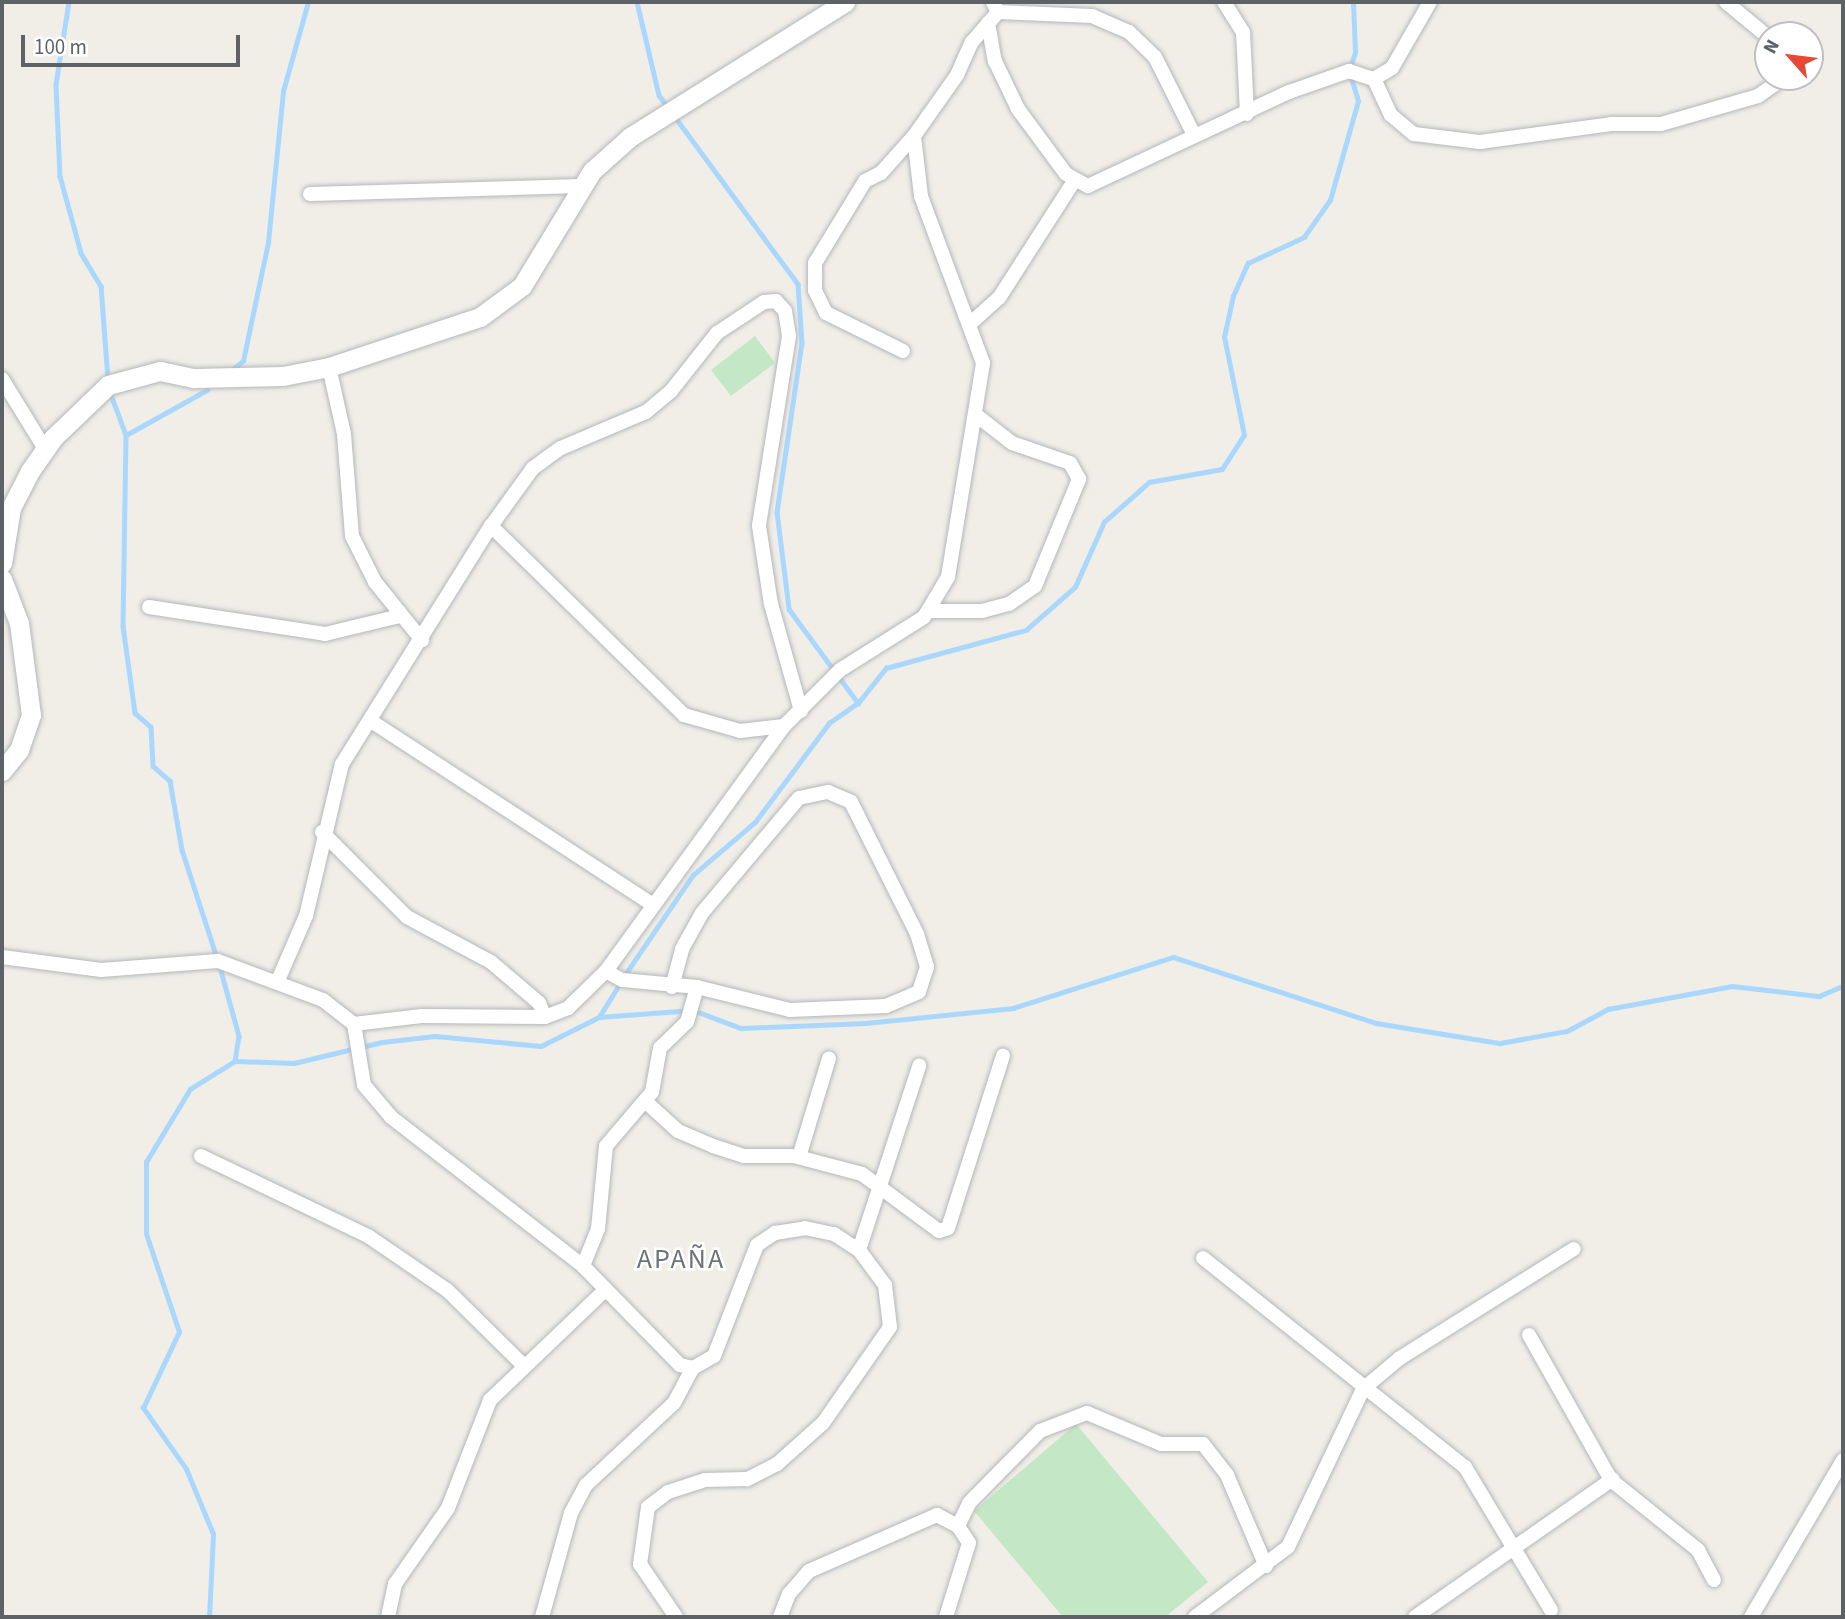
<!DOCTYPE html>
<meta charset="utf-8">
<style>
body{margin:0}
#map{position:relative;width:1845px;height:1619px;overflow:hidden;background:#f0eee7;font-family:"Source Sans 3",sans-serif}
div>[style]{position:absolute}
[style*='--x']{left:calc(var(--x)*1px);top:calc(var(--y)*1px);width:calc(var(--w)*1px);rotate:calc(var(--a)*1deg)}
.green>*{inset:0;background:#c4e7c5}
.stream>*{height:4.5px;margin:-2.25px;padding:0 2.25px;transform-origin:2.25px;border-radius:2.25px;background:#aad7fd}
.roads{filter:drop-shadow(0 0 2px #b4b7bb) drop-shadow(0 0 2px #b4b7bb)}
.minor>*{height:14px;margin:-7px;padding:0 7px;transform-origin:7px;border-radius:7px;background:#fff}
.secondary>*{height:19px;margin:-9.5px;padding:0 9.5px;transform-origin:9.5px;border-radius:9.5px;background:#fff}
span{translate:-50% -50%;white-space:nowrap;text-align:center;line-height:1.15;-webkit-text-stroke:5px #fff;paint-order:stroke}
.quarter-label{font-size:28px;color:#6f7479;letter-spacing:2px}
.frame{position:absolute;inset:0;border:4px solid #5e6267;pointer-events:none}
.north{position:absolute;left:1754px;top:21px;width:70px;height:70px;box-sizing:border-box;background:#fff;border:2px solid #bfc0c2;border-radius:50%;rotate:298deg;font-size:19px;font-weight:700;line-height:28px;text-align:center;color:#5e6267}
.north::after{content:'';display:block;margin:auto;width:24px;height:32px;background:#e64937;clip-path:polygon(50% 0,100% 100%,50% 72%,0 100%)}
.scale{position:absolute;left:21px;top:35px;width:219px;height:32px;box-sizing:border-box;border:4px solid #5e6267;border-top:0;padding-left:9px;font-size:21px;line-height:24px;white-space:nowrap;color:#5e6267;-webkit-text-stroke:5px #fff;paint-order:stroke}
</style>
<div id="map">
<div class="green">
<div style="clip-path:polygon(755px 336px,775px 363px,731px 396px,711px 370px)"></div>
<div style="clip-path:polygon(1076px 1424px,1208px 1582px,1165px 1617px,1063px 1617px,974px 1511px)"></div>
</div>
<div class="stream">
<div style="--x:69;--y:2;--w:84;--a:98.9"></div>
<div style="--x:56;--y:85;--w:91;--a:87.5"></div>
<div style="--x:60;--y:176;--w:80;--a:74.7"></div>
<div style="--x:81;--y:253;--w:39;--a:59"></div>
<div style="--x:101;--y:286;--w:94;--a:85.7"></div>
<div style="--x:637;--y:2;--w:96;--a:76.7"></div>
<div style="--x:659;--y:95;--w:15;--a:53"></div>
<div style="--x:673;--y:114;--w:211;--a:53.7"></div>
<div style="--x:798;--y:284;--w:59;--a:86.1"></div>
<div style="--x:802;--y:343;--w:171;--a:98.4"></div>
<div style="--x:777;--y:512;--w:98;--a:82.9"></div>
<div style="--x:789;--y:609;--w:117;--a:53.7"></div>
<div style="--x:234;--y:368;--w:11;--a:-38"></div>
<div style="--x:243;--y:361;--w:122;--a:-78.1"></div>
<div style="--x:268;--y:242;--w:152;--a:-84.3"></div>
<div style="--x:283;--y:91;--w:92;--a:-74.3"></div>
<div style="--x:110;--y:392;--w:46;--a:69.6"></div>
<div style="--x:126;--y:435;--w:191;--a:90.9"></div>
<div style="--x:123;--y:626;--w:88;--a:82.1"></div>
<div style="--x:135;--y:713;--w:21;--a:41"></div>
<div style="--x:151;--y:727;--w:39;--a:87"></div>
<div style="--x:153;--y:766;--w:23;--a:41"></div>
<div style="--x:170;--y:781;--w:70;--a:80.1"></div>
<div style="--x:182;--y:850;--w:114;--a:72"></div>
<div style="--x:126;--y:435;--w:93;--a:-29.1"></div>
<div style="--x:220;--y:967;--w:72;--a:74.6"></div>
<div style="--x:239;--y:1036;--w:25;--a:99"></div>
<div style="--x:624;--y:976;--w:122;--a:-55.7"></div>
<div style="--x:693;--y:875;--w:82;--a:-40.5"></div>
<div style="--x:755;--y:822;--w:124;--a:-53.2"></div>
<div style="--x:829;--y:723;--w:35;--a:-35"></div>
<div style="--x:858;--y:703;--w:45;--a:-51.3"></div>
<div style="--x:886;--y:668;--w:145;--a:-15.2"></div>
<div style="--x:1026;--y:630;--w:65;--a:-41.3"></div>
<div style="--x:1075;--y:587;--w:71;--a:-66"></div>
<div style="--x:1104;--y:522;--w:60;--a:-41.6"></div>
<div style="--x:1149;--y:482;--w:74;--a:-10.1"></div>
<div style="--x:1222;--y:469;--w:40;--a:-57.1"></div>
<div style="--x:1244;--y:435;--w:100;--a:-101.5"></div>
<div style="--x:1224;--y:337;--w:42;--a:-77.6"></div>
<div style="--x:1233;--y:296;--w:36;--a:-66"></div>
<div style="--x:1248;--y:263;--w:62;--a:-24.9"></div>
<div style="--x:1304;--y:237;--w:45;--a:-54.9"></div>
<div style="--x:1330;--y:200;--w:103;--a:-74.2"></div>
<div style="--x:1358;--y:101;--w:31;--a:-107"></div>
<div style="--x:1349;--y:71;--w:20;--a:-72"></div>
<div style="--x:1355;--y:52;--w:50;--a:-92.3"></div>
<div style="--x:599;--y:1017;--w:94;--a:-4.3"></div>
<div style="--x:693;--y:1010;--w:51;--a:20.6"></div>
<div style="--x:741;--y:1028;--w:125;--a:-2.3"></div>
<div style="--x:866;--y:1023;--w:148;--a:-5.8"></div>
<div style="--x:1013;--y:1008;--w:168;--a:-17.7"></div>
<div style="--x:1173;--y:957;--w:213;--a:18"></div>
<div style="--x:1376;--y:1023;--w:126;--a:9.2"></div>
<div style="--x:1500;--y:1043;--w:68;--a:-10.2"></div>
<div style="--x:1567;--y:1031;--w:47;--a:-28.2"></div>
<div style="--x:1608;--y:1009;--w:126;--a:-10.5"></div>
<div style="--x:1732;--y:986;--w:88;--a:6.6"></div>
<div style="--x:1819;--y:996;--w:26;--a:-23"></div>
<div style="--x:209;--y:1617;--w:83;--a:-87.2"></div>
<div style="--x:213;--y:1534;--w:70;--a:-112.6"></div>
<div style="--x:186;--y:1469;--w:75;--a:-125.2"></div>
<div style="--x:143;--y:1408;--w:84;--a:-64.7"></div>
<div style="--x:179;--y:1332;--w:103;--a:-108.6"></div>
<div style="--x:146;--y:1234;--w:72;--a:-90"></div>
<div style="--x:146;--y:1162;--w:85;--a:-58.9"></div>
<div style="--x:190;--y:1089;--w:53;--a:-31.9"></div>
<div style="--x:235;--y:1061;--w:59;--a:1.9"></div>
<div style="--x:294;--y:1063;--w:90;--a:-13.4"></div>
<div style="--x:382;--y:1042;--w:53;--a:-6.5"></div>
<div style="--x:435;--y:1036;--w:106;--a:5.4"></div>
<div style="--x:541;--y:1046;--w:65;--a:-26.6"></div>
<div style="--x:599;--y:1017;--w:40;--a:-58"></div>
</div>
<div class="roads">
<div class="minor">
<div style="--x:1224;--y:2;--w:36;--a:58"></div>
<div style="--x:1243;--y:32;--w:82;--a:87.2"></div>
<div style="--x:1430;--y:2;--w:76;--a:119.9"></div>
<div style="--x:1392;--y:68;--w:21;--a:149"></div>
<div style="--x:1374;--y:79;--w:40;--a:65"></div>
<div style="--x:1391;--y:115;--w:30;--a:40"></div>
<div style="--x:1414;--y:134;--w:66;--a:6.9"></div>
<div style="--x:1480;--y:142;--w:132;--a:-7.8"></div>
<div style="--x:1611;--y:124;--w:50;--a:0"></div>
<div style="--x:1661;--y:124;--w:101;--a:-16.1"></div>
<div style="--x:1758;--y:96;--w:33;--a:-35"></div>
<div style="--x:1726;--y:2;--w:55;--a:39.8"></div>
<div style="--x:998;--y:12;--w:94;--a:2.4"></div>
<div style="--x:1092;--y:16;--w:40;--a:23.4"></div>
<div style="--x:1129;--y:32;--w:36;--a:44"></div>
<div style="--x:1155;--y:57;--w:87;--a:63.4"></div>
<div style="--x:988;--y:23;--w:39;--a:80"></div>
<div style="--x:995;--y:61;--w:53;--a:64.4"></div>
<div style="--x:1018;--y:109;--w:81;--a:53.6"></div>
<div style="--x:1066;--y:174;--w:25;--a:29"></div>
<div style="--x:1088;--y:186;--w:222;--a:-25.1"></div>
<div style="--x:1289;--y:92;--w:64;--a:-19.3"></div>
<div style="--x:1349;--y:71;--w:26;--a:18"></div>
<div style="--x:310;--y:194;--w:272;--a:-1.7"></div>
<div style="--x:972;--y:322;--w:36;--a:-42"></div>
<div style="--x:999;--y:298;--w:139;--a:-57.3"></div>
<div style="--x:903;--y:351;--w:86;--a:-153.7"></div>
<div style="--x:826;--y:313;--w:25;--a:-116"></div>
<div style="--x:815;--y:290;--w:27;--a:-90"></div>
<div style="--x:815;--y:263;--w:96;--a:-58.6"></div>
<div style="--x:865;--y:181;--w:18;--a:-27"></div>
<div style="--x:881;--y:173;--w:50;--a:-48.3"></div>
<div style="--x:914;--y:136;--w:75;--a:-54.8"></div>
<div style="--x:957;--y:75;--w:36;--a:-66"></div>
<div style="--x:972;--y:42;--w:40;--a:-49"></div>
<div style="--x:998;--y:12;--w:11;--a:-117"></div>
<div style="--x:329;--y:367;--w:69;--a:77.4"></div>
<div style="--x:344;--y:434;--w:102;--a:85.5"></div>
<div style="--x:352;--y:536;--w:51;--a:63.4"></div>
<div style="--x:375;--y:582;--w:75;--a:51"></div>
<div style="--x:2;--y:379;--w:82;--a:58.4"></div>
<div style="--x:491;--y:526;--w:270;--a:44.4"></div>
<div style="--x:684;--y:715;--w:58;--a:15.9"></div>
<div style="--x:740;--y:731;--w:44;--a:-6.5"></div>
<div style="--x:149;--y:607;--w:178;--a:8.7"></div>
<div style="--x:325;--y:634;--w:77;--a:-13.5"></div>
<div style="--x:928;--y:611;--w:54;--a:0"></div>
<div style="--x:982;--y:611;--w:28;--a:-15"></div>
<div style="--x:1009;--y:604;--w:32;--a:-35"></div>
<div style="--x:1035;--y:586;--w:116;--a:-67.6"></div>
<div style="--x:1079;--y:479;--w:18;--a:-119"></div>
<div style="--x:1070;--y:463;--w:61;--a:-161"></div>
<div style="--x:1012;--y:443;--w:46;--a:-142.1"></div>
<div style="--x:371;--y:721;--w:333;--a:33.1"></div>
<div style="--x:322;--y:832;--w:120;--a:45"></div>
<div style="--x:407;--y:917;--w:95;--a:28.2"></div>
<div style="--x:491;--y:962;--w:63;--a:40.5"></div>
<div style="--x:539;--y:1003;--w:15;--a:67"></div>
<div style="--x:2;--y:957;--w:100;--a:7.5"></div>
<div style="--x:101;--y:970;--w:117;--a:-4.4"></div>
<div style="--x:218;--y:961;--w:112;--a:20.4"></div>
<div style="--x:323;--y:1000;--w:39;--a:38"></div>
<div style="--x:354;--y:1024;--w:62;--a:80.7"></div>
<div style="--x:364;--y:1085;--w:42;--a:49.8"></div>
<div style="--x:391;--y:1117;--w:243;--a:37.8"></div>
<div style="--x:583;--y:1266;--w:139;--a:45.6"></div>
<div style="--x:680;--y:1365;--w:13;--a:13"></div>
<div style="--x:693;--y:1368;--w:24;--a:-30"></div>
<div style="--x:714;--y:1356;--w:119;--a:-68.8"></div>
<div style="--x:757;--y:1245;--w:22;--a:-34"></div>
<div style="--x:775;--y:1233;--w:30;--a:-9"></div>
<div style="--x:805;--y:1228;--w:30;--a:12"></div>
<div style="--x:834;--y:1234;--w:30;--a:33"></div>
<div style="--x:859;--y:1250;--w:44;--a:53.4"></div>
<div style="--x:885;--y:1285;--w:42;--a:83.2"></div>
<div style="--x:890;--y:1327;--w:117;--a:124.9"></div>
<div style="--x:823;--y:1423;--w:62;--a:138.3"></div>
<div style="--x:777;--y:1464;--w:34;--a:153"></div>
<div style="--x:747;--y:1479;--w:42;--a:178.6"></div>
<div style="--x:705;--y:1480;--w:39;--a:162"></div>
<div style="--x:668;--y:1492;--w:25;--a:143"></div>
<div style="--x:648;--y:1507;--w:58;--a:98"></div>
<div style="--x:640;--y:1564;--w:64;--a:55.8"></div>
<div style="--x:279;--y:978;--w:68;--a:-66.5"></div>
<div style="--x:306;--y:916;--w:156;--a:-76.7"></div>
<div style="--x:342;--y:764;--w:281;--a:-58"></div>
<div style="--x:491;--y:526;--w:72;--a:-54.1"></div>
<div style="--x:533;--y:468;--w:34;--a:-36"></div>
<div style="--x:561;--y:448;--w:92;--a:-23"></div>
<div style="--x:646;--y:412;--w:33;--a:-40"></div>
<div style="--x:671;--y:391;--w:74;--a:-51.6"></div>
<div style="--x:717;--y:333;--w:56;--a:-33.4"></div>
<div style="--x:764;--y:302;--w:12;--a:-5"></div>
<div style="--x:776;--y:301;--w:13;--a:48"></div>
<div style="--x:785;--y:311;--w:25;--a:81"></div>
<div style="--x:789;--y:336;--w:192;--a:99"></div>
<div style="--x:759;--y:526;--w:79;--a:81.3"></div>
<div style="--x:771;--y:604;--w:111;--a:74.3"></div>
<div style="--x:672;--y:987;--w:39;--a:-75"></div>
<div style="--x:682;--y:949;--w:41;--a:-60.9"></div>
<div style="--x:702;--y:913;--w:150;--a:-49.9"></div>
<div style="--x:799;--y:798;--w:30;--a:-12"></div>
<div style="--x:828;--y:792;--w:25;--a:23"></div>
<div style="--x:851;--y:802;--w:148;--a:63.4"></div>
<div style="--x:917;--y:934;--w:34;--a:73"></div>
<div style="--x:927;--y:967;--w:26;--a:108"></div>
<div style="--x:919;--y:992;--w:36;--a:157"></div>
<div style="--x:886;--y:1006;--w:96;--a:177.6"></div>
<div style="--x:790;--y:1010;--w:96;--a:-166.1"></div>
<div style="--x:354;--y:1024;--w:68;--a:-6.7"></div>
<div style="--x:422;--y:1016;--w:123;--a:0.5"></div>
<div style="--x:545;--y:1017;--w:25;--a:-21"></div>
<div style="--x:568;--y:1008;--w:53;--a:-44.2"></div>
<div style="--x:606;--y:971;--w:303;--a:-54"></div>
<div style="--x:784;--y:726;--w:79;--a:-45"></div>
<div style="--x:840;--y:670;--w:99;--a:-32.2"></div>
<div style="--x:924;--y:617;--w:47;--a:-59"></div>
<div style="--x:948;--y:577;--w:217;--a:-80.7"></div>
<div style="--x:983;--y:363;--w:178;--a:-110.4"></div>
<div style="--x:921;--y:196;--w:60;--a:-96.7"></div>
<div style="--x:645;--y:1101;--w:45;--a:42.3"></div>
<div style="--x:678;--y:1131;--w:38;--a:23"></div>
<div style="--x:713;--y:1146;--w:32;--a:18"></div>
<div style="--x:743;--y:1156;--w:51;--a:0"></div>
<div style="--x:794;--y:1156;--w:70;--a:14.8"></div>
<div style="--x:862;--y:1174;--w:96;--a:36.5"></div>
<div style="--x:939;--y:1231;--w:9;--a:-18"></div>
<div style="--x:948;--y:1228;--w:181;--a:-72.3"></div>
<div style="--x:201;--y:1156;--w:185;--a:25.6"></div>
<div style="--x:368;--y:1236;--w:96;--a:34.4"></div>
<div style="--x:447;--y:1290;--w:108;--a:44.6"></div>
<div style="--x:799;--y:1157;--w:103;--a:-73.1"></div>
<div style="--x:859;--y:1250;--w:194;--a:-71.9"></div>
<div style="--x:1203;--y:1258;--w:335;--a:38.6"></div>
<div style="--x:1465;--y:1467;--w:167;--a:59"></div>
<div style="--x:583;--y:1266;--w:40;--a:-68"></div>
<div style="--x:598;--y:1229;--w:83;--a:-84.5"></div>
<div style="--x:606;--y:1146;--w:71;--a:-49.6"></div>
<div style="--x:652;--y:1092;--w:45;--a:-79.7"></div>
<div style="--x:660;--y:1048;--w:37;--a:-44"></div>
<div style="--x:687;--y:1022;--w:36;--a:-74"></div>
<div style="--x:697;--y:987;--w:75;--a:-174.7"></div>
<div style="--x:622;--y:980;--w:18;--a:-151"></div>
<div style="--x:1529;--y:1335;--w:167;--a:60.5"></div>
<div style="--x:1611;--y:1480;--w:112;--a:38.8"></div>
<div style="--x:1698;--y:1550;--w:34;--a:62"></div>
<div style="--x:958;--y:1526;--w:25;--a:-64"></div>
<div style="--x:969;--y:1503;--w:101;--a:-45.4"></div>
<div style="--x:1040;--y:1431;--w:50;--a:-21"></div>
<div style="--x:1087;--y:1413;--w:80;--a:22.7"></div>
<div style="--x:1161;--y:1444;--w:42;--a:0"></div>
<div style="--x:1203;--y:1444;--w:39;--a:52"></div>
<div style="--x:1227;--y:1475;--w:99;--a:66.8"></div>
<div style="--x:388;--y:1617;--w:34;--a:-78"></div>
<div style="--x:395;--y:1584;--w:93;--a:-55.1"></div>
<div style="--x:448;--y:1508;--w:116;--a:-68.7"></div>
<div style="--x:490;--y:1400;--w:158;--a:-43.7"></div>
<div style="--x:542;--y:1617;--w:108;--a:-74.4"></div>
<div style="--x:571;--y:1513;--w:32;--a:-62"></div>
<div style="--x:586;--y:1485;--w:120;--a:-43"></div>
<div style="--x:674;--y:1403;--w:40;--a:-62"></div>
<div style="--x:780;--y:1617;--w:25;--a:-69"></div>
<div style="--x:789;--y:1594;--w:30;--a:-49"></div>
<div style="--x:809;--y:1571;--w:140;--a:-23.6"></div>
<div style="--x:937;--y:1515;--w:24;--a:28"></div>
<div style="--x:958;--y:1526;--w:20;--a:57"></div>
<div style="--x:969;--y:1543;--w:77;--a:107.3"></div>
<div style="--x:1195;--y:1617;--w:116;--a:-37"></div>
<div style="--x:1288;--y:1547;--w:175;--a:-64.6"></div>
<div style="--x:1363;--y:1389;--w:48;--a:-40"></div>
<div style="--x:1400;--y:1358;--w:205;--a:-32.1"></div>
<div style="--x:1415;--y:1617;--w:241;--a:-34.9"></div>
<div style="--x:1751;--y:1617;--w:182;--a:-59.6"></div>
</div>
<div class="secondary">
<div style="--x:2;--y:563;--w:56;--a:-80.7"></div>
<div style="--x:11;--y:508;--w:42;--a:-62.8"></div>
<div style="--x:30;--y:471;--w:40;--a:-55.1"></div>
<div style="--x:53;--y:438;--w:76;--a:-43.9"></div>
<div style="--x:108;--y:385;--w:54;--a:-15.1"></div>
<div style="--x:160;--y:371;--w:35;--a:12"></div>
<div style="--x:194;--y:378;--w:89;--a:-1.3"></div>
<div style="--x:283;--y:376;--w:47;--a:-11.1"></div>
<div style="--x:329;--y:367;--w:159;--a:-18.3"></div>
<div style="--x:480;--y:317;--w:52;--a:-36.4"></div>
<div style="--x:522;--y:286;--w:135;--a:-58.7"></div>
<div style="--x:592;--y:171;--w:51;--a:-41.8"></div>
<div style="--x:630;--y:137;--w:254;--a:-32.1"></div>
<div style="--x:2;--y:579;--w:47;--a:68.9"></div>
<div style="--x:19;--y:623;--w:93;--a:82.6"></div>
<div style="--x:31;--y:715;--w:37;--a:109"></div>
<div style="--x:19;--y:750;--w:27;--a:129"></div>
</div>
</div>
<div class="quarter-label">
<span style="left:681px;top:1259px">APAÑA</span>
</div>
<div class="frame"></div>
<div class="north">N</div>
<div class="scale">100 m</div>
</div>
